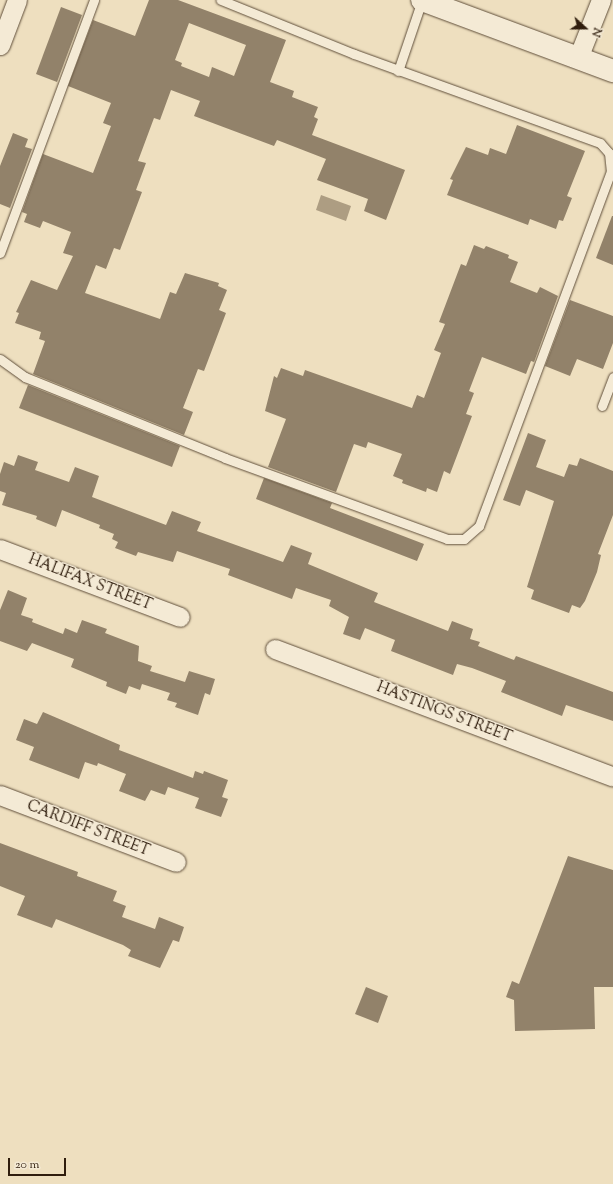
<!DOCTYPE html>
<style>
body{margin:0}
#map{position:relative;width:613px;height:1184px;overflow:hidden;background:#eedfbf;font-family:"Sorts Mill Goudy",serif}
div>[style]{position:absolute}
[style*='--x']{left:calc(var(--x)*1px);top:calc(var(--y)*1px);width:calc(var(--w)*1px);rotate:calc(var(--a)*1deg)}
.water>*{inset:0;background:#ad9d82}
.building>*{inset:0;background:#92826a}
.roads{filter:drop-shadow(0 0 1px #5f4e3a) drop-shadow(0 0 1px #5f4e3a)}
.lane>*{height:9px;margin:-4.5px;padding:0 4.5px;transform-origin:4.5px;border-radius:4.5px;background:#f4ead5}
.street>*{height:19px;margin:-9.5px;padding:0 9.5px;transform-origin:9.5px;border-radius:9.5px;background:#f4ead5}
.secondary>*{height:22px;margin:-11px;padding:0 11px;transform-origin:11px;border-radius:11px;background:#f4ead5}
span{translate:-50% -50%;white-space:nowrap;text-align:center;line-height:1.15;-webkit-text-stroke:3px #f4ead5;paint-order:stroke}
.street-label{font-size:15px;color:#2f1d0d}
.north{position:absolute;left:565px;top:8px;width:40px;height:40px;-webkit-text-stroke:3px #f4ead5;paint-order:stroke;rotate:111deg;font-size:11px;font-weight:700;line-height:16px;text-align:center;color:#2f1d0d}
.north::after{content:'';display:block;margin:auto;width:14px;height:18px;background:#2f1d0d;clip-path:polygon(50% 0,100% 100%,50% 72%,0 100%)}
.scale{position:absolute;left:8px;top:1158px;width:58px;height:18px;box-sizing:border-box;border:2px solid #2f1d0d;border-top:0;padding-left:5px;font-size:12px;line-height:14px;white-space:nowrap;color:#2f1d0d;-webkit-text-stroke:3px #f4ead5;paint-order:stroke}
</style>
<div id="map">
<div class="water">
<div style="clip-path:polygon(321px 195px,351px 206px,346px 221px,316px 210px)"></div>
</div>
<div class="building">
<div style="clip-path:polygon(evenodd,149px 0,178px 0,286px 40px,270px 82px,294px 91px,292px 97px,318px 107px,314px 117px,318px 119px,312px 135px,405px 170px,386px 220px,364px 211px,368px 199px,317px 180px,326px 159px,277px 140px,274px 146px,194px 116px,200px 101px,171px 90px,160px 120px,154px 118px,138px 161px,146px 163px,136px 190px,142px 192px,120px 250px,114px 248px,106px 269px,96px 265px,85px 293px,160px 319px,170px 292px,176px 294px,185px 273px,219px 283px,218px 286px,227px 290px,219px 310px,226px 313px,204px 371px,198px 369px,183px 408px,193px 412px,184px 435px,33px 374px,45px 341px,39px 339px,41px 332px,15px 323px,19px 313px,16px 312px,31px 280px,57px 290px,73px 256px,63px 253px,71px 232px,43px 221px,40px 228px,24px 222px,27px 214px,22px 212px,43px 154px,93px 173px,111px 126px,103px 123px,111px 103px,68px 86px,93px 20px,135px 36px,149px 0,189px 23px,246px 45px,234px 76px,212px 67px,209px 77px,181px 66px,182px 63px,175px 60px,189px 23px)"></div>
<div style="clip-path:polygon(61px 7px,82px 15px,57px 82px,36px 74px)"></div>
<div style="clip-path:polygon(517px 125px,585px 151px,567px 196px,572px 198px,563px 221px,559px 220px,556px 229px,530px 219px,528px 225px,447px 195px,453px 180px,450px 179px,466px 147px,488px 155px,490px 148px,506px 154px)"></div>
<div style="clip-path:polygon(13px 133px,28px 139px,25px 147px,32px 149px,10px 208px,0 204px,0 166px)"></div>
<div style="clip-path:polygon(612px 216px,613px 216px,613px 265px,596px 258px)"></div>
<div style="clip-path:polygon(474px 245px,484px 249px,486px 246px,509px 255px,508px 258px,518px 262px,510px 282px,537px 293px,540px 287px,558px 296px,534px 362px,531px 361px,526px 374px,482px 357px,469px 391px,474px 393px,466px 414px,472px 416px,450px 474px,444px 471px,437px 492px,427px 488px,426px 492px,402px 483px,403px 480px,393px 476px,402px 454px,368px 442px,366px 448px,354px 444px,336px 492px,268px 467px,286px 419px,265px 411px,274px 376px,277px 378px,281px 368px,303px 376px,305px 370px,412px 408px,417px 395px,424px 398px,441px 353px,434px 350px,445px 324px,439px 322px,461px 264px,466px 266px)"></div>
<div style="clip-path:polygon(570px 300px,613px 316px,613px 343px,603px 369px,577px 359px,570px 376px,545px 366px)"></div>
<div style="clip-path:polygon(28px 385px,180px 446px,172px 467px,19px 408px)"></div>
<div style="clip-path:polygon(528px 433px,546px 440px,536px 467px,564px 477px,569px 464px,577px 466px,580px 458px,613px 471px,613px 515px,598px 554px,601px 555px,597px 572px,585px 601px,580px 608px,572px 605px,569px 613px,531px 599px,534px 590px,527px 587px,554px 501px,526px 490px,520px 506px,503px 500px)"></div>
<div style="clip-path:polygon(18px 455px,38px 462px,35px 470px,69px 482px,75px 467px,99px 476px,92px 497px,166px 525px,172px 511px,201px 522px,197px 531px,283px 562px,291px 545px,312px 553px,308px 564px,378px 593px,374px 602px,448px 631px,452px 621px,473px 629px,470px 639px,480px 642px,478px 646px,514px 660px,516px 656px,613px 692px,613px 721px,566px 705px,562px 716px,501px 692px,506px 681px,472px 668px,457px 664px,453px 675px,391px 651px,395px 640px,365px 628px,360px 640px,343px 634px,349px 617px,329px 606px,331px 600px,296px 588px,292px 599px,228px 575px,230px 569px,177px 551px,173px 562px,138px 552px,136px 556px,115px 548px,118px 542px,112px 539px,114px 534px,99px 528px,100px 525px,62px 510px,56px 527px,36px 519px,37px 516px,2px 505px,6px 493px,0 491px,0 474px,4px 462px,14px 466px)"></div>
<div style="clip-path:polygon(264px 478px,332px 503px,330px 508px,424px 544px,417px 561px,256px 499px)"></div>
<div style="clip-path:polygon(8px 590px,27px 598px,21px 615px,33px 619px,32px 622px,63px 634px,65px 628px,77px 633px,82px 620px,107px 629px,105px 633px,139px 646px,138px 661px,152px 666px,150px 671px,185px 682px,189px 671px,215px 679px,210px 695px,205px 693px,198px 715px,175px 707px,177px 703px,167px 700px,170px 693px,142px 684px,140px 690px,129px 686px,126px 694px,106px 686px,107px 682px,71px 667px,74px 659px,32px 643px,27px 651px,0 641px,0 610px)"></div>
<div style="clip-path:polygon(43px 712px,120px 745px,119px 750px,193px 778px,195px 771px,203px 774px,204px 771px,228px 780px,222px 797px,228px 799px,221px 817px,195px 808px,199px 798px,168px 787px,165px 795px,151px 790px,145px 801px,119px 791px,126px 774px,98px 763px,97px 766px,85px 762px,79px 779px,29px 760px,34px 747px,16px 740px,24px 719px,37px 724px)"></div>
<div style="clip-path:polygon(0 843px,78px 872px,77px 876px,117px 891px,113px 901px,126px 906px,122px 917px,155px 929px,159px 917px,184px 927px,179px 942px,173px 940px,160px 968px,128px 956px,131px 950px,123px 945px,56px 919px,52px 928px,17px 915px,25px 896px,0 886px)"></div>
<div style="clip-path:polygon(568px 856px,613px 870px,613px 987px,594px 987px,595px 1029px,515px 1031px,514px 1000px,506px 997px,512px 981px,519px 984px)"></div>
<div style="clip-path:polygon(366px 987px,388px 996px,378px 1023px,355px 1014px)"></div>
</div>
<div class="roads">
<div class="lane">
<div style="--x:398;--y:71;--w:75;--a:-71.3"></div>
<div style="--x:0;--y:253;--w:270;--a:-69.6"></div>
<div style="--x:0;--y:359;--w:31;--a:36"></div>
<div style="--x:25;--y:377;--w:216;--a:22"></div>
<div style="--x:225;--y:458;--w:236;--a:20"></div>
<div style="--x:447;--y:539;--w:17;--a:0"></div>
<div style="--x:464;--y:539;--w:20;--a:-41"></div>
<div style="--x:479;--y:526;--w:378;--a:-69.6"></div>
<div style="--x:611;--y:172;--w:19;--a:-96"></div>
<div style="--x:609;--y:153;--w:13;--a:-132"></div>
<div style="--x:600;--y:143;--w:262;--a:-160.1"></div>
<div style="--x:354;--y:54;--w:144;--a:-157.9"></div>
<div style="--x:602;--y:406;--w:31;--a:-69"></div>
</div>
<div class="street">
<div style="--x:0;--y:45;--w:48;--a:-69.3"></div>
<div style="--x:578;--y:58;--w:62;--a:-68.4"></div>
<div style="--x:0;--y:549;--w:192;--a:20.7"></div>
<div style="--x:275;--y:649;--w:361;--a:20.7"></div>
<div style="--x:0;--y:795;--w:188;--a:20.8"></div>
</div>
<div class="secondary">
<div style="--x:422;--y:0;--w:204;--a:20.4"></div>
</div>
</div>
<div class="street-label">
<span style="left:90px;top:583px;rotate:21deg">HALIFAX STREET</span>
<span style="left:444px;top:713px;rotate:21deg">HASTINGS STREET</span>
<span style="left:88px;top:829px;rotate:21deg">CARDIFF STREET</span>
</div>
<div class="north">N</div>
<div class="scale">20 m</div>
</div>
